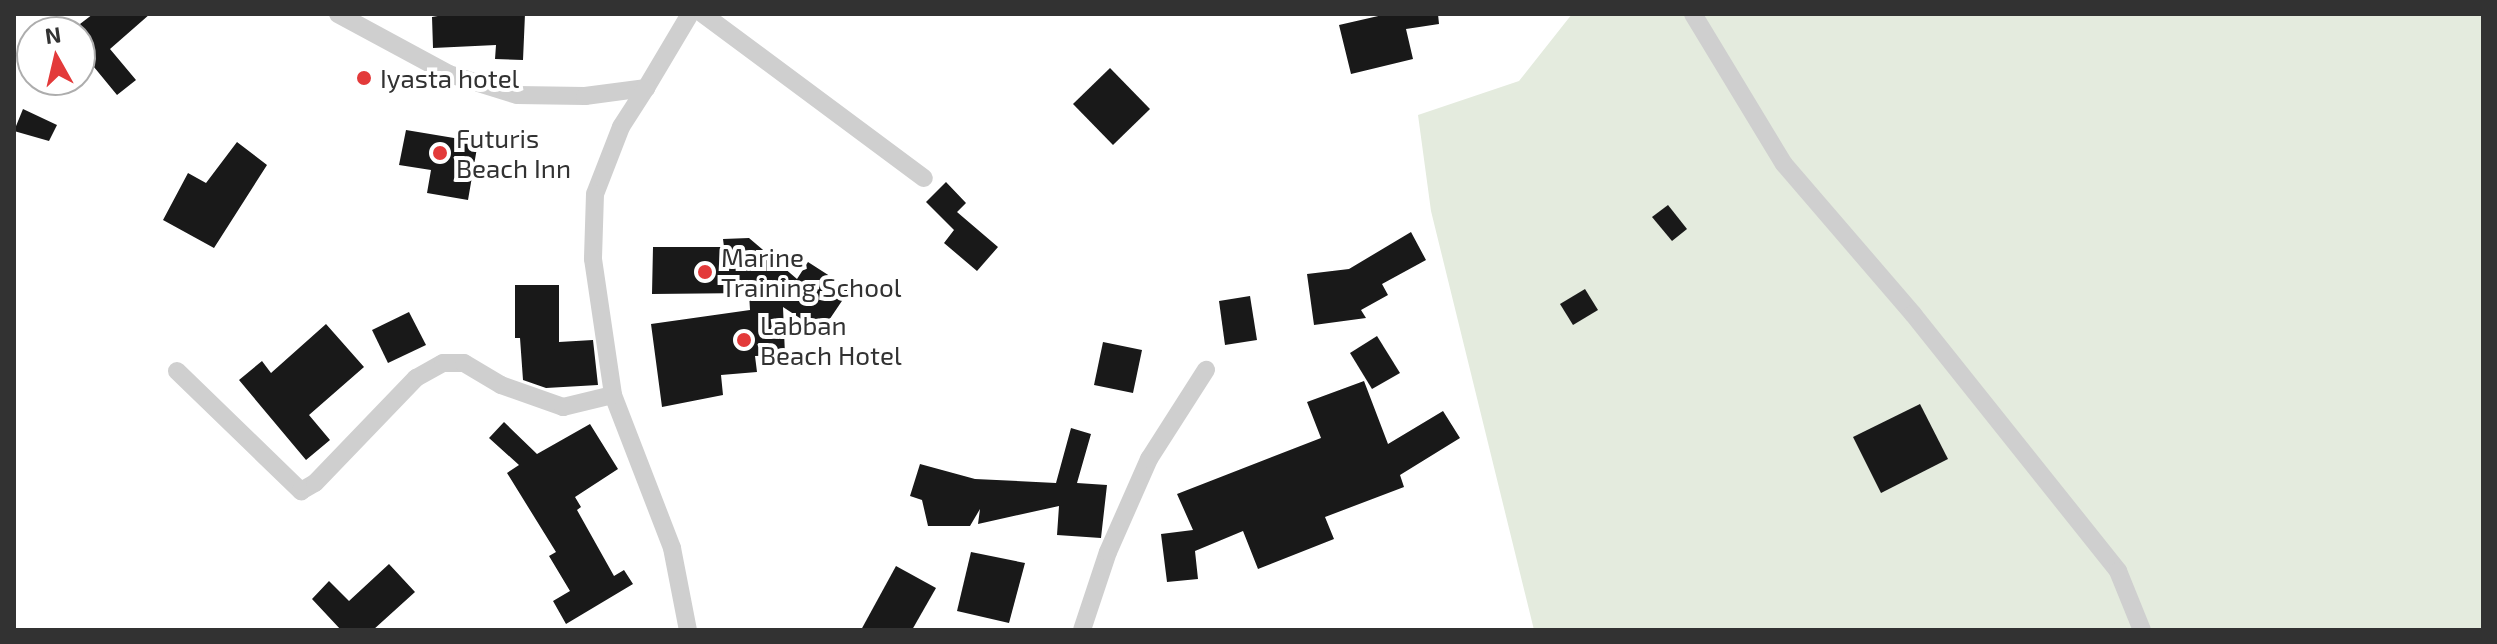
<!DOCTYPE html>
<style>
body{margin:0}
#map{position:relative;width:2497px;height:644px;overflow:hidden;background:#fff;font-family:"Exo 2",sans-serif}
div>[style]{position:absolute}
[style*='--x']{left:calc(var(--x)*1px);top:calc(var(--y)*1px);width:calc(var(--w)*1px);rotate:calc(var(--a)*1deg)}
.green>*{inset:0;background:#e4ebde}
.building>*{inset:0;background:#191919}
.minor>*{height:18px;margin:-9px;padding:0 9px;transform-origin:9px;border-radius:9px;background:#cfcfcf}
.dots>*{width:22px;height:22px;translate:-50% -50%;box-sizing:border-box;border:4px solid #fff;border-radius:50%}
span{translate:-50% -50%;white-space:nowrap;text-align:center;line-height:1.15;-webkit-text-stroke:8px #fff;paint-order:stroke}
.poi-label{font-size:26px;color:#323232}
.left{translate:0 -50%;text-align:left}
.frame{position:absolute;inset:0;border:16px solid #323232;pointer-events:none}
.north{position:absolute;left:16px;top:16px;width:80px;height:80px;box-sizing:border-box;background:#fff;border:2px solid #adadad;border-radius:50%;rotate:352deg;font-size:22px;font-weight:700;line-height:32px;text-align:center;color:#323232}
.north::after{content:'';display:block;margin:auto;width:28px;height:36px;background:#e33a3a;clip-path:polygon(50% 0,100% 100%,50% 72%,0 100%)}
</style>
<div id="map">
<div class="green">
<div style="clip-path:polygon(1572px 14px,2483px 14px,2483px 630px,1534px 630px,1431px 211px,1418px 115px,1519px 81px)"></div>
</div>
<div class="building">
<div style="clip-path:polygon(93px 14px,150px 14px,110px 49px,136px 80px,117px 95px,80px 50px,80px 24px)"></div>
<div style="clip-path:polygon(449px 14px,525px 14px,523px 60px,495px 59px,496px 45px,433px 48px,432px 17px)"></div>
<div style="clip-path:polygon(1387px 14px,1438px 14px,1439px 24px,1406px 29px,1413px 59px,1351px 74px,1339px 25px)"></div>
<div style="clip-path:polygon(1110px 68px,1150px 109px,1113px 145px,1073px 104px)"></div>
<div style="clip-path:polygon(23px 109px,57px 125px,49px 141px,14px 131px)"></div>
<div style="clip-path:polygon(406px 130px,478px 142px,468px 200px,427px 193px,431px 170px,399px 165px)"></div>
<div style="clip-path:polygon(237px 142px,267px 165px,214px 248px,163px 220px,188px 173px,206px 183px)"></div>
<div style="clip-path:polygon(946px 182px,966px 203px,957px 212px,998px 247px,977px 271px,944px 243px,954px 230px,926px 202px)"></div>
<div style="clip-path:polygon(1668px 205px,1687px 229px,1672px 241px,1652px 217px)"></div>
<div style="clip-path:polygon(1411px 232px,1426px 260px,1382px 284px,1388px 295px,1361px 310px,1366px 318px,1314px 325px,1307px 274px,1349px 269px)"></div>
<div style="clip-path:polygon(749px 238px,797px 279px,808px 262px,850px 289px,821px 332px,783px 307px,785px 355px,755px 356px,757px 372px,721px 375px,723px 395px,662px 407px,651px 324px,750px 310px,749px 293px,652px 294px,653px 247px,724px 247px,723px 239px)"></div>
<div style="clip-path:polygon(515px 285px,559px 285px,559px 342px,593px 340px,598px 385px,546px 388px,523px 380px,520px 338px,515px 338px)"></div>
<div style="clip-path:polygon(1585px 289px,1598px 310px,1573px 325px,1560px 304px)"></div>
<div style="clip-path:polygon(1250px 296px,1257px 340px,1225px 345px,1219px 301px)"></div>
<div style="clip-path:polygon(409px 312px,426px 345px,388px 363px,372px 330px)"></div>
<div style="clip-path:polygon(326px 324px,364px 367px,309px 415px,330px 440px,306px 460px,239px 380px,262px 361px,271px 373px)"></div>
<div style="clip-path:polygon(1377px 336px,1400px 373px,1372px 389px,1350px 353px)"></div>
<div style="clip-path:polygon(1103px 342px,1142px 350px,1133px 393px,1094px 385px)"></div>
<div style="clip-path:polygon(1364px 381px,1388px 444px,1443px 411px,1460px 438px,1400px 475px,1404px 487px,1325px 517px,1334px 539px,1258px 569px,1243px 531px,1195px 551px,1198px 579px,1167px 582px,1161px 534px,1193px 530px,1177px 494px,1321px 438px,1307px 402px)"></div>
<div style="clip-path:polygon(1920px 404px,1948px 459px,1881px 493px,1853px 437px)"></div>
<div style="clip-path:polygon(504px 422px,537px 454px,590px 424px,618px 469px,575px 497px,581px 507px,577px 510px,614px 576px,624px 570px,633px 584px,566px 624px,553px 601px,570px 591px,549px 556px,556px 552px,507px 473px,519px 465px,489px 438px)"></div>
<div style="clip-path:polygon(1071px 428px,1091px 434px,1077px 483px,1107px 485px,1101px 538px,1057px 535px,1059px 506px,978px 524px,980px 509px,970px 526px,928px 526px,922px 500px,910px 496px,920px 464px,975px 479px,1056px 483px)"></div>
<div style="clip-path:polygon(971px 552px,1025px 563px,1009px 623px,957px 611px)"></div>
<div style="clip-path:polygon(389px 564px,415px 592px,373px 630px,341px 630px,312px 599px,329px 581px,349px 601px)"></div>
<div style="clip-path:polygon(896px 566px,936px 588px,912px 630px,861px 630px)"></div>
</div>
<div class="minor">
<div style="--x:338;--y:14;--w:126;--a:28.4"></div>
<div style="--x:449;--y:74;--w:71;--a:17.2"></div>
<div style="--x:517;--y:95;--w:68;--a:0.8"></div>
<div style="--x:585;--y:96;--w:62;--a:-7.5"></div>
<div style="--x:646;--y:88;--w:86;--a:-59.3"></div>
<div style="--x:703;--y:14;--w:275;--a:36.6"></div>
<div style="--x:1693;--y:14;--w:175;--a:58.8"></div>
<div style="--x:1784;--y:164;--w:198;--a:49.3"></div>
<div style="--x:1913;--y:314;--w:329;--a:51.4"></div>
<div style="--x:2118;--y:571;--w:64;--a:67.9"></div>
<div style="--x:646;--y:88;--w:46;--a:122.7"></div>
<div style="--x:621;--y:127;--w:72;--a:111.2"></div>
<div style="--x:595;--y:194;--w:65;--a:91.8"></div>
<div style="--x:593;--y:259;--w:137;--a:81.6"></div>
<div style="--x:613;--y:395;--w:164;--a:68.9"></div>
<div style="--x:672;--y:548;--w:84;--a:79"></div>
<div style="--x:177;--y:371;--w:173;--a:44.1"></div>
<div style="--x:301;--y:491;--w:16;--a:-30"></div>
<div style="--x:315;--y:483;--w:146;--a:-46.1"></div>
<div style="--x:416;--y:378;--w:31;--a:-29"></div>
<div style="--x:443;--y:363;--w:21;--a:0"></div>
<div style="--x:464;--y:363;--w:43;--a:30.7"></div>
<div style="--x:501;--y:385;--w:66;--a:19.5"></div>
<div style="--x:563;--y:407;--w:51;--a:-13.5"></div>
<div style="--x:1082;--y:630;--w:82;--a:-71.6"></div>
<div style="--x:1108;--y:552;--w:102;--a:-66.2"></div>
<div style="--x:1149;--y:459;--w:106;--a:-57.4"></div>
</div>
<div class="dots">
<div style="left:364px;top:78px;background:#e33a3a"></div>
<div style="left:440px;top:153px;background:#e33a3a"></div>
<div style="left:705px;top:272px;background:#e33a3a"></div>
<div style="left:744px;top:340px;background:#e33a3a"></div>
</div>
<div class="poi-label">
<span class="left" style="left:380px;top:78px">Iyasta hotel</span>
<span class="left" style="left:456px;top:153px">Futuris<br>Beach Inn</span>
<span class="left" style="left:721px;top:272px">Marine<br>Training School</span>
<span class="left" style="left:760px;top:340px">Labban<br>Beach Hotel</span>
</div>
<div class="frame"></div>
<div class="north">N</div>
</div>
